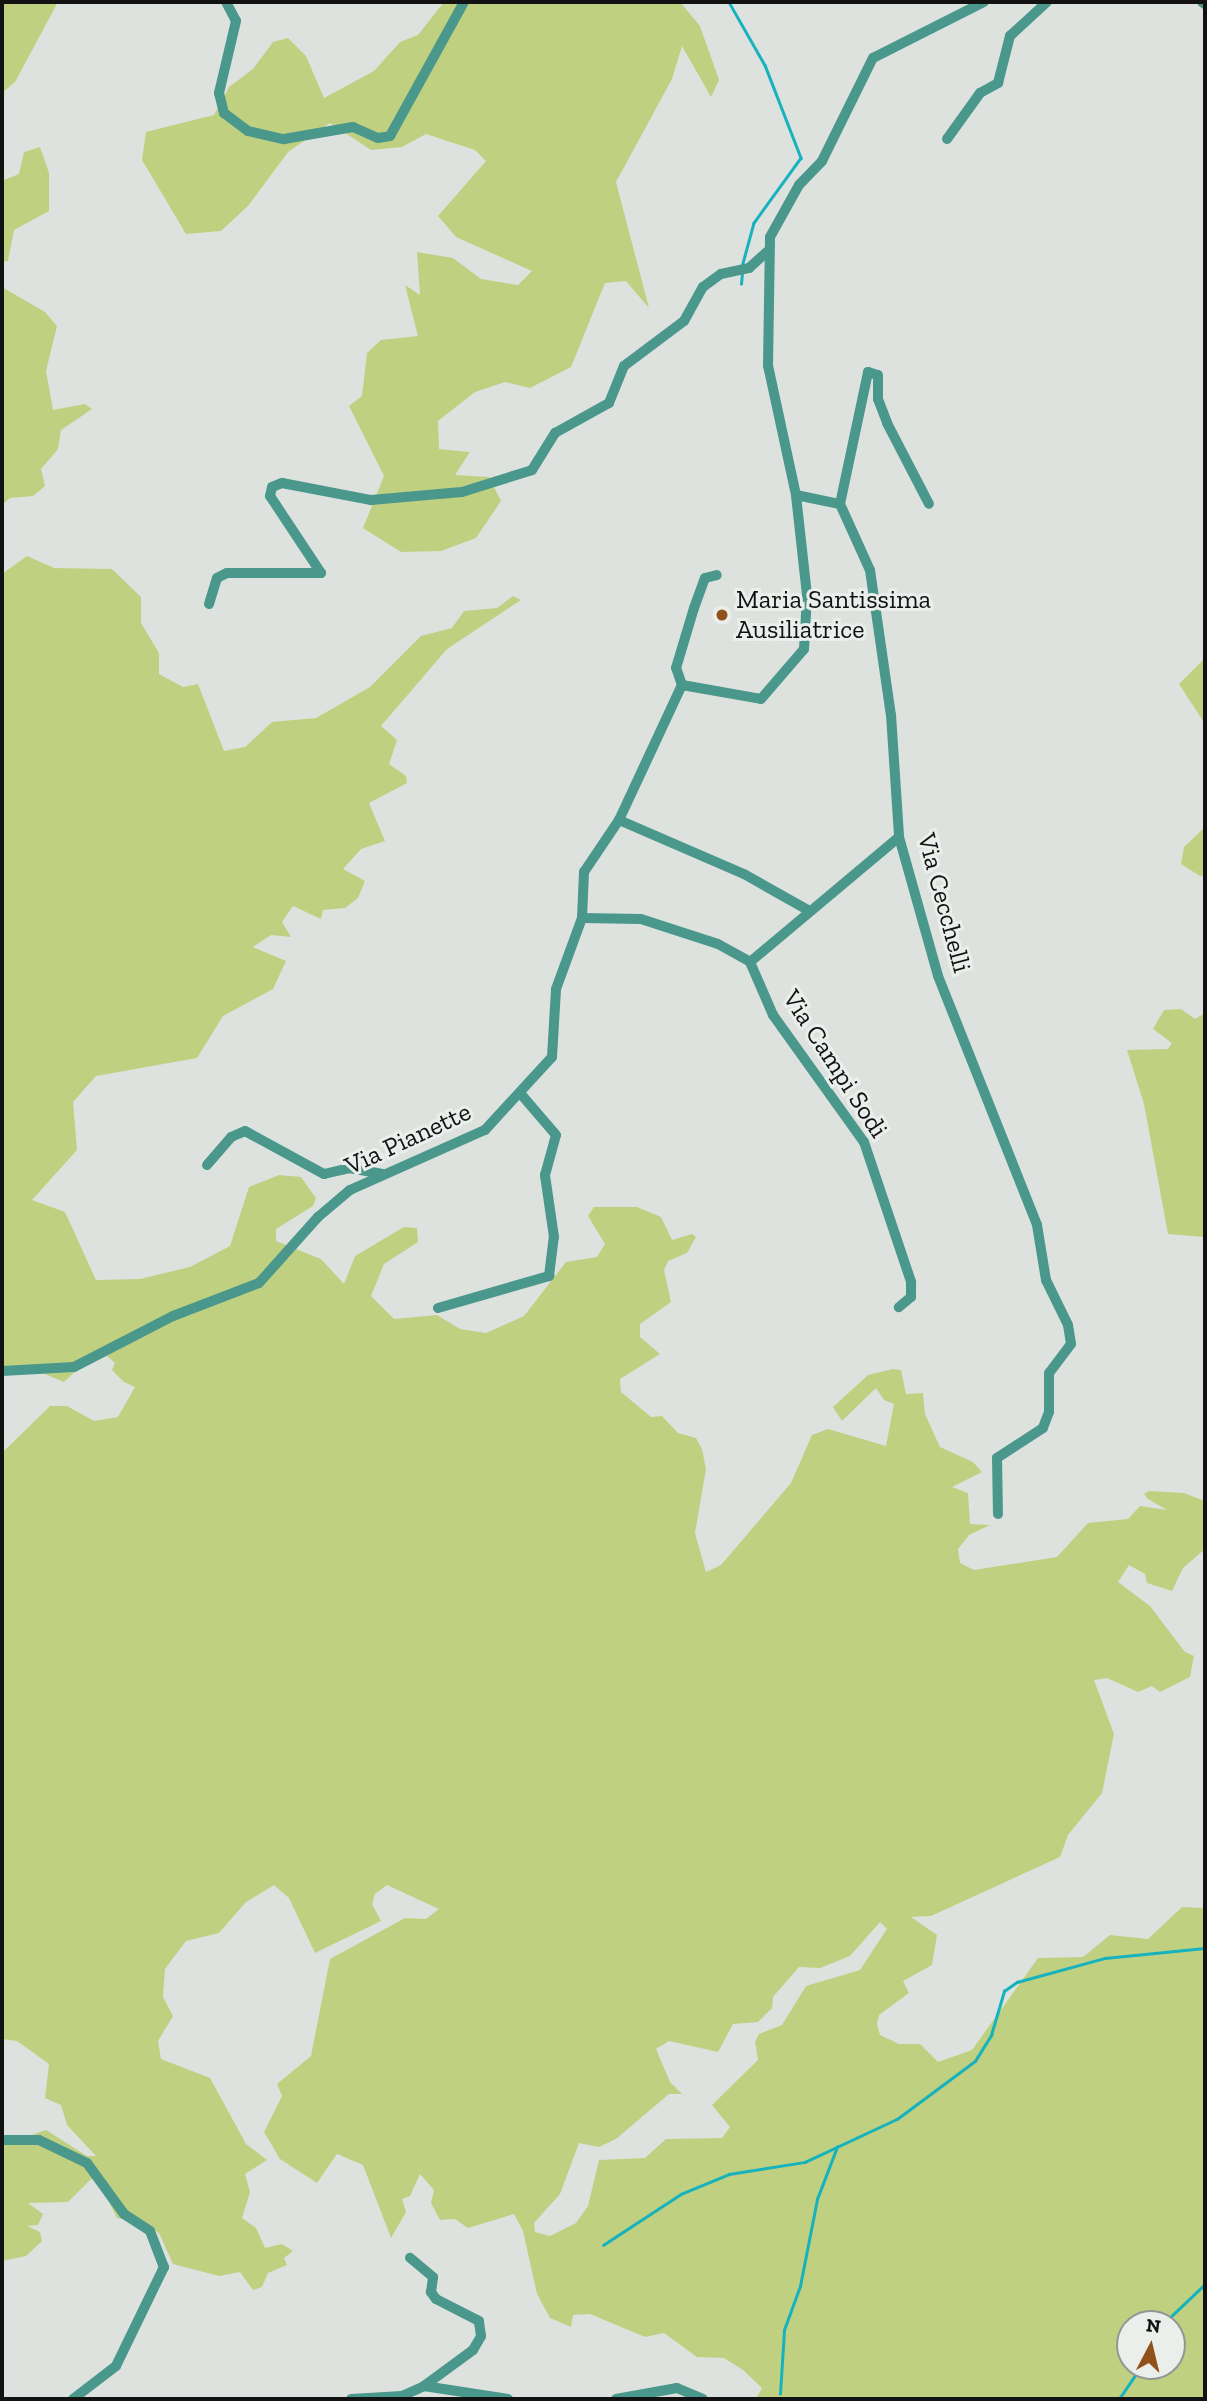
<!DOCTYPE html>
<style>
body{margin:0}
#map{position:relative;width:1207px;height:2401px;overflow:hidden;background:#dde2df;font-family:"Zilla Slab",serif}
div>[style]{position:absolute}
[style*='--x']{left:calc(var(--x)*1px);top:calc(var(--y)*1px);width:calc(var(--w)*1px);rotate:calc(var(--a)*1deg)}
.green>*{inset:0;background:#bfd180}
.stream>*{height:2.5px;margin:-1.25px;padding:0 1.25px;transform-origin:1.25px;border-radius:1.25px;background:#16b2bd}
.minor>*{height:10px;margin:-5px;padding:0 5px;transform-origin:5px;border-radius:5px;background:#4a978b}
.dots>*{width:19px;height:19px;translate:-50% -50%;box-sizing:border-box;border:4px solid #eaefec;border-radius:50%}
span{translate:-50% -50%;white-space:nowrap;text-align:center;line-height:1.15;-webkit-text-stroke:6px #eaefec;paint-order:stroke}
.poi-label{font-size:26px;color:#111211}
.left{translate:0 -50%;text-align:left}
.street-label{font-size:26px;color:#111211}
.frame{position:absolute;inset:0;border:4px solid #111211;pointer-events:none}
.north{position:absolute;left:1116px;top:2310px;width:70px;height:70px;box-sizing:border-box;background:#eaefec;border:2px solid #939794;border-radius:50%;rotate:7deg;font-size:19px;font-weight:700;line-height:28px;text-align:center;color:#111211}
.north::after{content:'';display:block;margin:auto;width:24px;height:32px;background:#91511a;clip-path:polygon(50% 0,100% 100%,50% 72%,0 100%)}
</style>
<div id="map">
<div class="green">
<div style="clip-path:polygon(2px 2px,58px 2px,15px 82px,2px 93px)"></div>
<div style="clip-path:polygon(444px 2px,680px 2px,700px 26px,719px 80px,711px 97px,682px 46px,672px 79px,616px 182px,649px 308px,626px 281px,605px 283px,571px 367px,530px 388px,505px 382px,475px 392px,438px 421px,439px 449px,470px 452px,455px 475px,489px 477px,501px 501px,476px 538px,441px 551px,401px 552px,363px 528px,384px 476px,349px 406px,362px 396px,367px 353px,381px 340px,418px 336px,405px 285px,420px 295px,417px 252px,453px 258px,481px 279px,518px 285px,532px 271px,456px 237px,438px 216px,486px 161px,475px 150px,426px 134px,402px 147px,371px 150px,330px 123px,288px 152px,248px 206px,221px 231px,186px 234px,142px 160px,146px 132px,214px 115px,229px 87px,253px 69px,273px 42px,288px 38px,306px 56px,324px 98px,374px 71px,400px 42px,418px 35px)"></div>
<div style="clip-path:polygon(40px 147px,49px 173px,49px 211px,14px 230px,8px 261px,2px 262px,2px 173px,4px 180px,19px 174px,24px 152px)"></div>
<div style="clip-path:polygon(2px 287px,45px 312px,57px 326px,46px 371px,53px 410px,85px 404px,92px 409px,61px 430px,58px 449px,41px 469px,45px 486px,33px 496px,10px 498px,2px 505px)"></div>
<div style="clip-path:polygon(evenodd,27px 556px,54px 568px,112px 569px,141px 597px,141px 623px,159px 653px,159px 674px,183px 687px,198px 684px,224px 751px,245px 747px,272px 722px,316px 718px,370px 687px,421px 636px,452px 628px,464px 611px,497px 608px,513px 596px,521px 600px,447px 649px,381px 726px,397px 740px,389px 764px,406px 776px,407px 783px,369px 803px,385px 841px,361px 849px,343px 869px,365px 881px,358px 898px,345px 908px,323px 910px,321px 919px,293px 906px,282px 922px,291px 937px,271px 935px,253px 947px,286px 961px,273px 989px,223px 1016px,197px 1058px,96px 1076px,73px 1102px,77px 1150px,32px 1200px,65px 1212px,96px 1280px,140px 1279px,190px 1267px,230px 1246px,249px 1187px,279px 1175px,301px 1177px,316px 1198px,313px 1206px,276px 1229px,276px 1241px,321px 1259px,344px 1284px,355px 1256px,404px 1227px,417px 1228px,418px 1242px,384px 1264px,371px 1296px,394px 1319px,437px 1315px,460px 1329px,486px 1333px,524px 1316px,566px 1262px,597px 1257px,605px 1244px,588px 1216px,594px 1207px,637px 1207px,661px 1217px,672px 1240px,692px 1234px,696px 1237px,687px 1253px,668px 1261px,664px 1270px,671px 1302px,640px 1324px,640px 1337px,660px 1354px,620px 1379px,621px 1392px,651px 1417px,662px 1416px,678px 1433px,696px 1438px,702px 1449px,706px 1469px,695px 1533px,706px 1572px,721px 1565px,791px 1483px,812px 1435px,828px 1429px,886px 1446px,894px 1404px,884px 1400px,876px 1388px,842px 1421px,833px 1407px,868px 1375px,893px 1369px,901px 1370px,906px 1394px,923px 1393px,925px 1414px,940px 1447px,973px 1462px,982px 1472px,952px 1487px,968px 1493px,970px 1524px,990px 1525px,969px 1535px,958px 1549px,960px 1563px,974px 1570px,1057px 1557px,1088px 1523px,1128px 1519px,1140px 1506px,1167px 1510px,1148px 1499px,1144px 1494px,1149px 1491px,1184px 1493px,1205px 1501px,1205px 1549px,1183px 1568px,1172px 1591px,1147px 1583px,1145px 1574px,1129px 1565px,1118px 1582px,1150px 1606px,1185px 1652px,1194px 1656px,1190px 1677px,1160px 1692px,1152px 1686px,1138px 1692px,1107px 1678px,1094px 1680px,1114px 1734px,1102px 1793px,1068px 1835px,1060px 1857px,931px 1916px,911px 1917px,937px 1935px,932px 1965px,903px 1981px,909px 1993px,879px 2015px,877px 2024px,880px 2035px,899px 2044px,920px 2044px,938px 2062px,972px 2050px,1038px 1958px,1083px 1957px,1110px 1935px,1148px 1939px,1182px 1907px,1205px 1908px,1205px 2399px,756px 2399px,762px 2388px,743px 2370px,724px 2358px,697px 2357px,664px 2333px,645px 2337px,590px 2314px,573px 2315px,571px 2327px,550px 2318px,537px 2294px,523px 2231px,514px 2214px,468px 2228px,455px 2219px,440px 2220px,431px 2203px,434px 2190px,420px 2174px,410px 2196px,402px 2199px,406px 2212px,391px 2238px,363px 2165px,337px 2154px,317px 2183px,280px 2159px,264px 2132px,282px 2096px,277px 2084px,311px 2056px,330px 1959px,405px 1918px,426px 1919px,439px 1909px,387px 1885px,375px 1894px,372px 1904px,381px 1921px,315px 1953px,289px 1898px,274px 1885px,246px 1902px,219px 1933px,186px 1941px,165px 1969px,163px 1997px,173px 2016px,158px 2041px,161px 2059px,210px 2078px,246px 2144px,267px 2160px,245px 2174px,250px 2192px,242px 2218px,256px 2228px,265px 2248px,282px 2244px,293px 2251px,284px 2258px,287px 2265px,268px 2273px,262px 2287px,253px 2290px,240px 2272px,219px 2276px,173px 2264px,159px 2233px,126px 2213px,89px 2162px,28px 2136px,46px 2130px,87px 2156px,96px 2156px,67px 2125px,61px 2105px,45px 2098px,49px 2064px,17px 2041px,2px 2039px,2px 1453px,50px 1406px,67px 1406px,94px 1421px,118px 1417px,135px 1387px,124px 1382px,112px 1370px,115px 1363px,99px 1349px,64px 1382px,28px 1367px,2px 1367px,2px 574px,27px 556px,880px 1922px,887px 1929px,860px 1970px,806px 1986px,782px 2025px,759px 2034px,755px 2042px,758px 2060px,712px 2105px,730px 2127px,722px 2138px,666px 2139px,645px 2158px,599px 2160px,588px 2206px,576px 2223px,550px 2236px,535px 2232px,534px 2223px,560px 2194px,579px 2143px,599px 2147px,616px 2139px,669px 2094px,682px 2094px,670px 2082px,656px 2049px,669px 2041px,718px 2052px,733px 2024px,758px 2022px,772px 2008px,773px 1997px,799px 1967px,820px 1968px,850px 1956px,880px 1922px,27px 556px,1130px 2324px,1172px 2324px,1172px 2366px,1130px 2366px,1130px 2324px)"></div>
<div style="clip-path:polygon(1205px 658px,1205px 724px,1179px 684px)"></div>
<div style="clip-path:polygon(1205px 827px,1205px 875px,1200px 876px,1181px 864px,1184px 847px)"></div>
<div style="clip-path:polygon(1181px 1009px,1195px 1019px,1205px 1013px,1205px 1237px,1168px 1234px,1144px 1104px,1127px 1050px,1168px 1049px,1172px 1043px,1153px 1029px,1164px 1010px)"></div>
<div style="clip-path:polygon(39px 2142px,86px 2165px,105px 2186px,129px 2220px,117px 2218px,97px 2178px,91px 2179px,68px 2202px,28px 2203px,43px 2214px,38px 2225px,27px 2226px,40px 2232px,42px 2241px,26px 2256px,2px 2261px,2px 2143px)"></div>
</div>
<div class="stream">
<div style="--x:729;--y:2;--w:73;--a:60.3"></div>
<div style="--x:765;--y:65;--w:100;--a:68.8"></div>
<div style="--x:801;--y:158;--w:80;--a:125.9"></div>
<div style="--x:754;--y:223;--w:46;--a:105.3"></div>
<div style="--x:741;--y:284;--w:11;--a:-85"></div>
<div style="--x:603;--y:2245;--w:93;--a:-33.2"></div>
<div style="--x:681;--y:2194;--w:52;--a:-22.6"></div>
<div style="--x:729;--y:2174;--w:77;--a:-9"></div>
<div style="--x:805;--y:2162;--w:102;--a:-25.1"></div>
<div style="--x:897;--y:2119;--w:97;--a:-36.6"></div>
<div style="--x:975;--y:2061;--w:31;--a:-58"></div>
<div style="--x:991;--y:2035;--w:46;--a:-73.5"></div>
<div style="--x:1004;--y:1991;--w:16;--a:-35"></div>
<div style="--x:1017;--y:1982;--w:91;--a:-15.3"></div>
<div style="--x:1105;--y:1958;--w:100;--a:-5.7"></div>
<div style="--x:1163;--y:2324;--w:58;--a:-43.6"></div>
<div style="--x:780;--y:2394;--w:64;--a:-86.4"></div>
<div style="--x:784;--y:2330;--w:47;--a:-70"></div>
<div style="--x:800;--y:2286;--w:89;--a:-78.9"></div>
<div style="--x:817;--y:2199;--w:56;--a:-69"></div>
<div style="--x:1119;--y:2399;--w:40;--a:-56"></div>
</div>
<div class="minor">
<div style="--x:226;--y:2;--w:21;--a:62"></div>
<div style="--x:236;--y:21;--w:74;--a:103.3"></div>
<div style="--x:219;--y:93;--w:21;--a:76"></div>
<div style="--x:224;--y:113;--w:30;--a:37"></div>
<div style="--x:248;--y:131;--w:37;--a:13"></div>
<div style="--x:284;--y:139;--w:70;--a:-9.9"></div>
<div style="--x:353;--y:127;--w:27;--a:24"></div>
<div style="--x:378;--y:138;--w:12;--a:-9"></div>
<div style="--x:390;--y:136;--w:153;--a:-61.1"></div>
<div style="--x:1202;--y:2;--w:4;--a:34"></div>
<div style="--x:947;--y:139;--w:57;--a:-54.3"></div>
<div style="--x:980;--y:93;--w:21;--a:-29"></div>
<div style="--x:998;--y:83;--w:49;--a:-75.7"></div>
<div style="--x:1010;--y:36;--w:50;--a:-42.6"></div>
<div style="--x:796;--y:495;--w:45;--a:11.6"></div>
<div style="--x:840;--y:504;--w:72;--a:65.6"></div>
<div style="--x:870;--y:570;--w:147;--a:81.8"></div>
<div style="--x:891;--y:715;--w:122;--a:86.2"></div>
<div style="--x:899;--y:837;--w:144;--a:74.3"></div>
<div style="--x:938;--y:976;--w:268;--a:68.3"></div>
<div style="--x:1037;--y:1225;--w:56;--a:80.7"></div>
<div style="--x:1046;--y:1280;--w:50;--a:63.9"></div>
<div style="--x:1068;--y:1325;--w:19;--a:81"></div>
<div style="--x:1071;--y:1344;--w:36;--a:127"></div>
<div style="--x:1049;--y:1373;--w:39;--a:90"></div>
<div style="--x:1049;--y:1412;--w:17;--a:111"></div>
<div style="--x:1043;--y:1428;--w:55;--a:146.9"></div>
<div style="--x:997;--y:1458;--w:56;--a:89"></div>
<div style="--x:840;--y:504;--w:135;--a:-78"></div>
<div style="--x:868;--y:372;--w:10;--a:17"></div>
<div style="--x:878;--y:375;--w:24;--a:90"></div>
<div style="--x:878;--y:399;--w:26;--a:69"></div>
<div style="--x:887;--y:423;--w:91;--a:62.6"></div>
<div style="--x:209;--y:604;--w:27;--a:-73"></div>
<div style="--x:217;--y:578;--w:11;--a:-27"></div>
<div style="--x:227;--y:573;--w:94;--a:0"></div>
<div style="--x:321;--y:573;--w:92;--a:-123.5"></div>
<div style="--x:270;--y:496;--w:9;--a:-77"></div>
<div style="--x:272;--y:487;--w:11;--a:-22"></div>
<div style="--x:282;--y:483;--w:91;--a:10.8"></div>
<div style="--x:371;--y:500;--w:91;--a:-5"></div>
<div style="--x:462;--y:492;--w:73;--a:-17.4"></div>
<div style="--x:532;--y:470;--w:44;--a:-58.1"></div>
<div style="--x:555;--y:433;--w:62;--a:-29.1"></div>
<div style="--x:609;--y:403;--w:40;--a:-68"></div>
<div style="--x:624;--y:366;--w:75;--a:-36.9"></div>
<div style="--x:684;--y:321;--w:39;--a:-61"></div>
<div style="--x:703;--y:287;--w:22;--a:-36"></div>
<div style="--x:721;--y:274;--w:29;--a:-12"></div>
<div style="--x:749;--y:268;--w:24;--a:-42"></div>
<div style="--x:682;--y:685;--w:18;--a:-109"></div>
<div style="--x:676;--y:668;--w:63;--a:-73.3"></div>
<div style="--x:694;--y:608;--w:32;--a:-70"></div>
<div style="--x:705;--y:578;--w:12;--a:-14"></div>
<div style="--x:619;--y:820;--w:136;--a:23.4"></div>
<div style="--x:744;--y:874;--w:73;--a:29.4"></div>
<div style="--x:582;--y:918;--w:46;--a:-87.5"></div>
<div style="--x:584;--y:872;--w:63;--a:-56.1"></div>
<div style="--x:619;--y:820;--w:149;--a:-65"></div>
<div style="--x:682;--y:685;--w:80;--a:10"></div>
<div style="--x:761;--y:699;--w:66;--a:-49.3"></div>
<div style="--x:804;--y:649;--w:54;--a:-86.8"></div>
<div style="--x:807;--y:595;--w:101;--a:-96.3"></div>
<div style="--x:796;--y:495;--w:132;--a:-102.2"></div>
<div style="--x:768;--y:366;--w:129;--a:-89.1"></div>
<div style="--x:770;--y:237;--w:60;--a:-60.9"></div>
<div style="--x:799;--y:185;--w:33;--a:-46"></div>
<div style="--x:822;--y:161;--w:115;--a:-63.7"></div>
<div style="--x:873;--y:58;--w:124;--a:-26.8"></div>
<div style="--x:750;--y:962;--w:58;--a:66.5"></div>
<div style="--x:773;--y:1015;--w:156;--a:54.4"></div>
<div style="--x:864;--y:1142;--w:148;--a:71.4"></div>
<div style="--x:911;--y:1282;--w:15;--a:90"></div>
<div style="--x:911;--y:1297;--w:16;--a:140"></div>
<div style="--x:207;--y:1165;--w:37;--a:-49"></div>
<div style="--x:231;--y:1137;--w:15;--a:-23"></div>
<div style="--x:245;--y:1131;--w:90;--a:28.6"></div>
<div style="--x:324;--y:1174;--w:26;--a:-13"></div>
<div style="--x:349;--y:1168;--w:34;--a:10"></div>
<div style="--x:438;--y:1308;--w:116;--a:-16.1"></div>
<div style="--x:549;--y:1276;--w:39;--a:-83"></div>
<div style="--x:554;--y:1237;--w:63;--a:-98.3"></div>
<div style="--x:545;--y:1175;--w:41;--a:-74.6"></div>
<div style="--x:556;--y:1135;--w:55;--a:-130.6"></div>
<div style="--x:2;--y:1371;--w:72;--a:-3.2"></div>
<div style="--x:74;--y:1367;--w:111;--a:-27.3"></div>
<div style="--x:173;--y:1316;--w:92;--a:-21"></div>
<div style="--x:259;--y:1283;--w:89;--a:-48.2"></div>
<div style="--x:318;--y:1217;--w:42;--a:-40.2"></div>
<div style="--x:350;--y:1190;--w:148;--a:-24"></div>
<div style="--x:485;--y:1130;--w:99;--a:-47.5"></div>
<div style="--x:552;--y:1057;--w:68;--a:-86.6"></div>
<div style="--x:556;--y:989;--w:76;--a:-69.9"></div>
<div style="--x:582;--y:918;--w:59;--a:1"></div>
<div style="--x:641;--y:919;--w:81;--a:18"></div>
<div style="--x:718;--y:944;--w:37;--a:29"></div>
<div style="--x:750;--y:962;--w:194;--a:-40"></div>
<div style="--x:2;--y:2140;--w:37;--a:0"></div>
<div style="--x:39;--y:2140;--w:53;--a:25.6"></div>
<div style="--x:87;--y:2163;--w:63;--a:54"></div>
<div style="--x:124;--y:2214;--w:31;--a:33"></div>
<div style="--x:150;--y:2231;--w:39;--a:69"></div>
<div style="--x:164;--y:2267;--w:110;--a:115.9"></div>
<div style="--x:116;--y:2366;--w:54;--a:142.5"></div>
<div style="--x:424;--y:2386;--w:85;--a:8.8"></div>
<div style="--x:351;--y:2399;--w:51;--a:-3.4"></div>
<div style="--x:402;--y:2396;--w:24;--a:-24"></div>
<div style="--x:424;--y:2386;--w:61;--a:-36.3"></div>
<div style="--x:473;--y:2350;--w:16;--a:-60"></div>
<div style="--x:481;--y:2336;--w:15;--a:-98"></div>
<div style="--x:479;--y:2321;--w:48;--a:-152.9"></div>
<div style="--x:436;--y:2299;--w:9;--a:-126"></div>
<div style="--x:431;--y:2292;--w:15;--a:-82"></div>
<div style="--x:433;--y:2277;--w:30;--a:-140"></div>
<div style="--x:616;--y:2399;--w:62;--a:-10.2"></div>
<div style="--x:677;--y:2388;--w:28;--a:23"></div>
</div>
<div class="dots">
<div style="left:722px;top:615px;background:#91511a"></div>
</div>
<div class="poi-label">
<span class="left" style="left:736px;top:615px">Maria Santissima<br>Ausiliatrice</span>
</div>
<div class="street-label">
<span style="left:944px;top:903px;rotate:75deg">Via Cecchelli</span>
<span style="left:835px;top:1064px;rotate:57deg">Via Campi Sodi</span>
<span style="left:408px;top:1139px;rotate:-25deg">Via Pianette</span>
</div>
<div class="frame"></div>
<div class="north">N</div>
</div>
